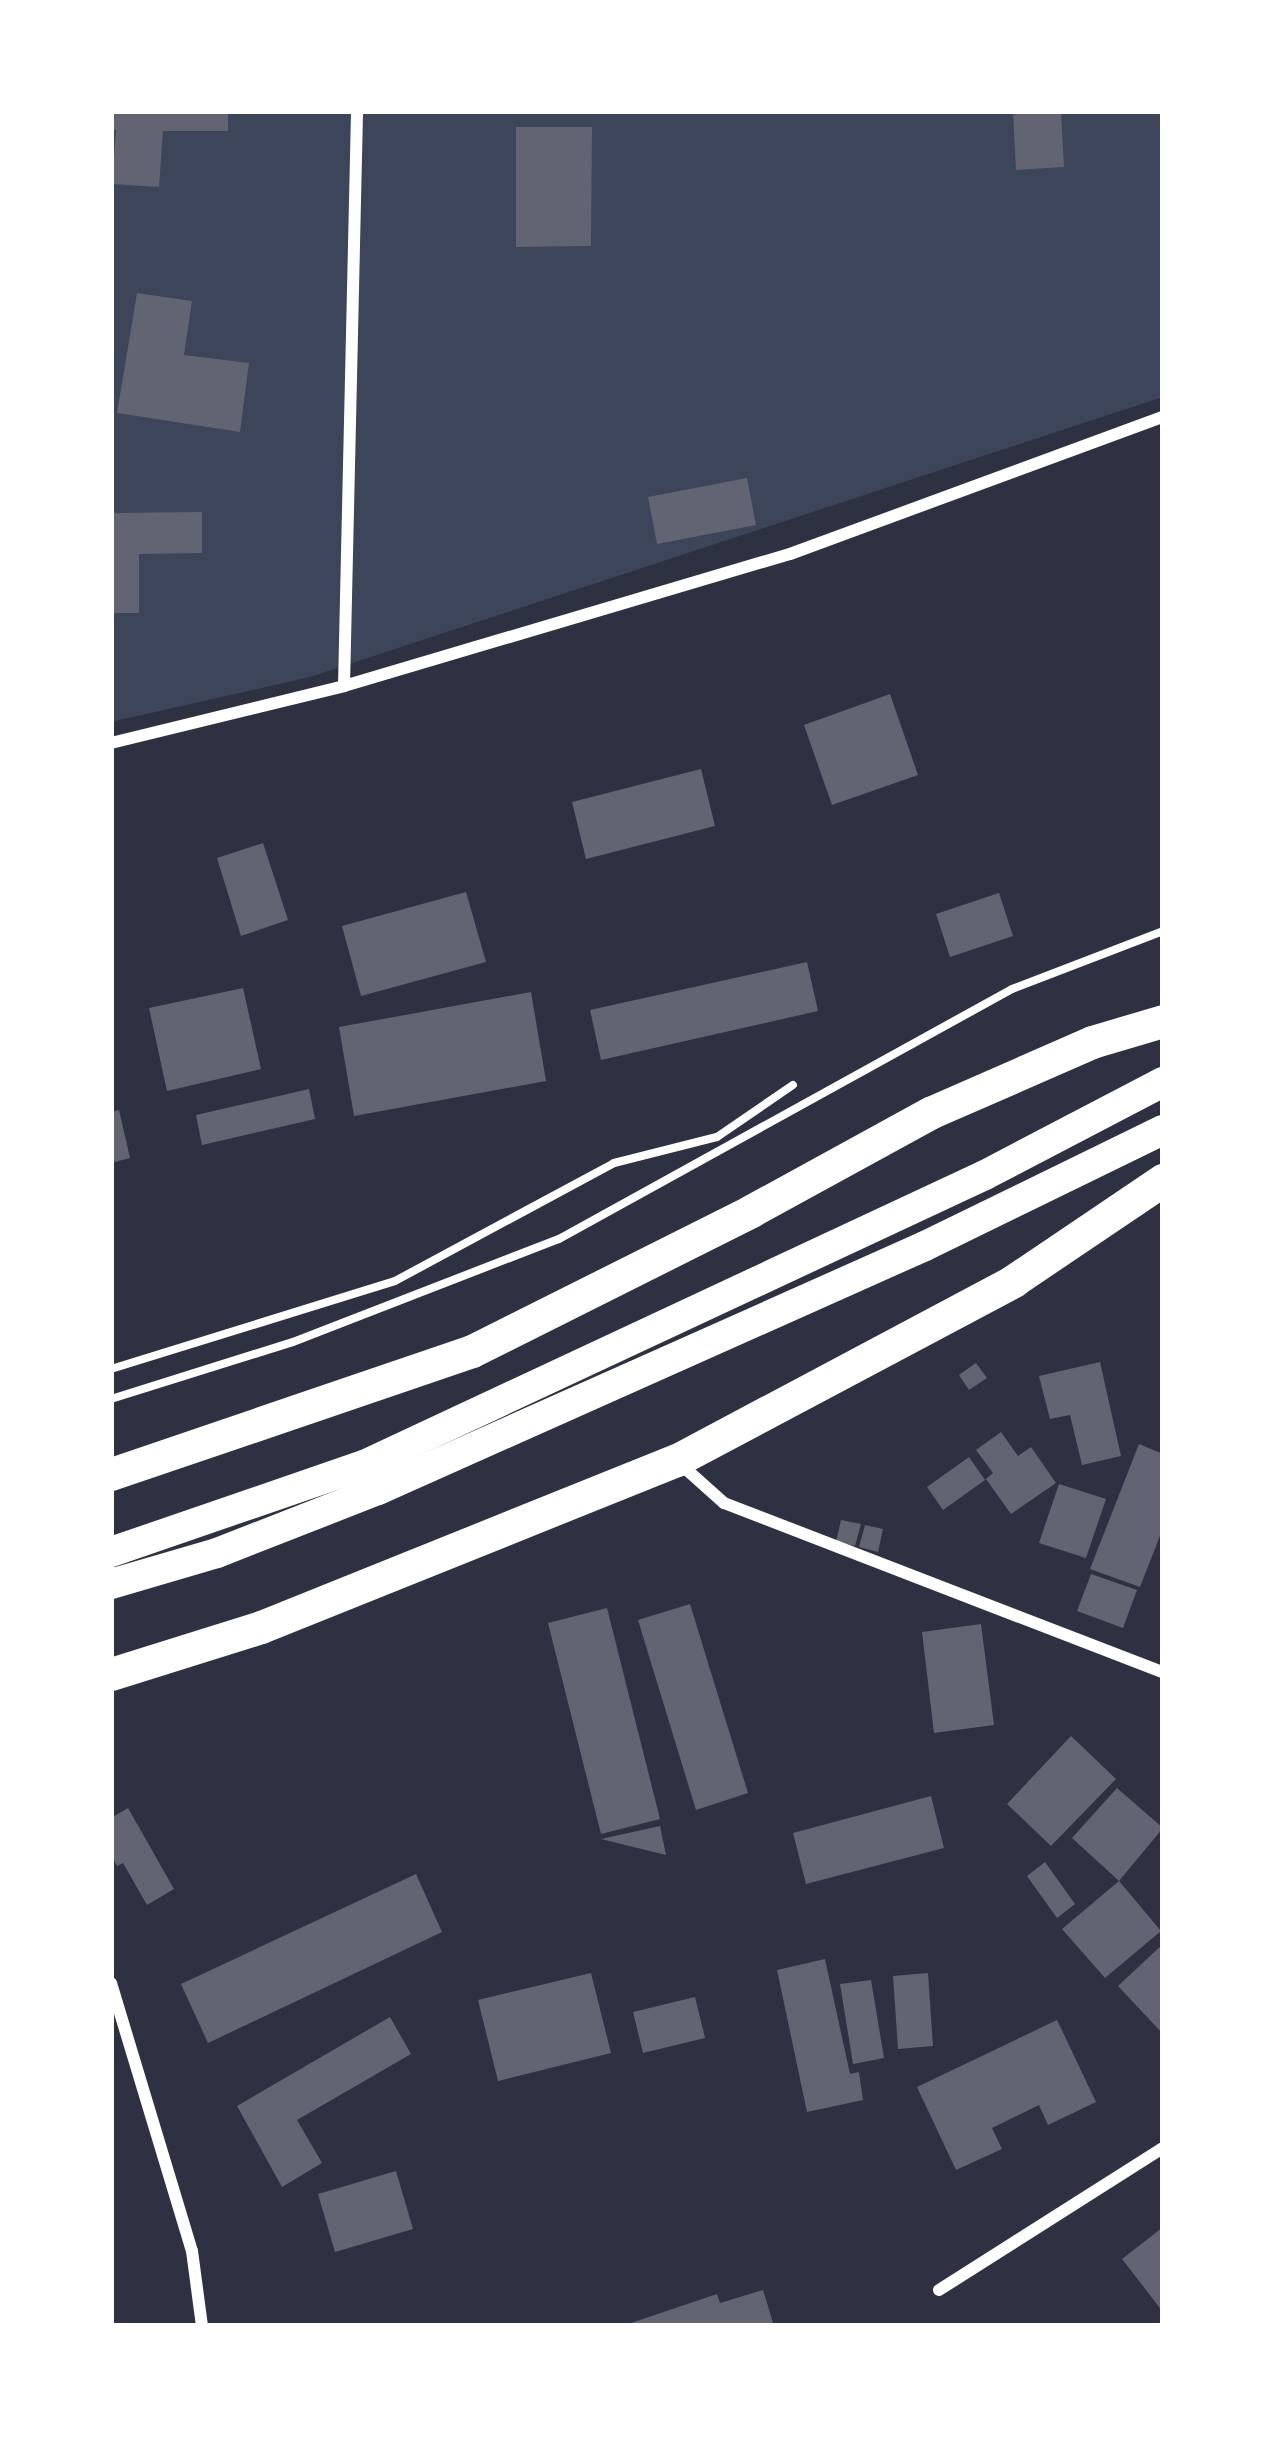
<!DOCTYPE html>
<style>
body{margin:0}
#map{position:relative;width:1274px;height:2437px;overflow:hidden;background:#2d3142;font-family:"Fira Sans Condensed",sans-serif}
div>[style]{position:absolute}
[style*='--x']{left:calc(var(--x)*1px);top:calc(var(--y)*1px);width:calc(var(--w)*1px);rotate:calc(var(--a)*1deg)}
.green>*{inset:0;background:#3c4559}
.building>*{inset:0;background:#626471}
.path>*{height:8px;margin:-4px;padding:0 4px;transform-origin:4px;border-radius:4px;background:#fff}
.minor>*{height:12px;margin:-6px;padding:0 6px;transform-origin:6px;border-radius:6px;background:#fff}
.primary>*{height:30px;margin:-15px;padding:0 15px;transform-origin:15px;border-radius:15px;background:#fff}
.trunk>*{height:33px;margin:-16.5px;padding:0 16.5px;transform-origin:16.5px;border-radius:16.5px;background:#fff}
span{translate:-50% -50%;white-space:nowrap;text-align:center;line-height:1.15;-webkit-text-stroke:9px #fff;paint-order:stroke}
.frame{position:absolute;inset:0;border:114px solid #fff;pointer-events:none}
</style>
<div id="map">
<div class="green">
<div style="clip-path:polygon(111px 111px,1163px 111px,1163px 397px,310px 677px,111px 722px)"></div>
</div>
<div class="building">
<div style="clip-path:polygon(111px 111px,228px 111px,228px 131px,163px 131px,159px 187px,112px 184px,116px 130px,111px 130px)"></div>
<div style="clip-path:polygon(1013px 111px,1061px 111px,1064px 167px,1016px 170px)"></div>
<div style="clip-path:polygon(516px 127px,592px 127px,591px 246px,516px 247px)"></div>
<div style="clip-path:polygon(137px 293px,192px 301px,184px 355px,249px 363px,240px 432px,117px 413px)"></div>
<div style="clip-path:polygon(747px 478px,756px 525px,657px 544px,648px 497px)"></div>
<div style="clip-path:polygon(202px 512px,202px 553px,139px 554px,139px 613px,111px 613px,111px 513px)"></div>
<div style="clip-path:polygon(890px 694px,918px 775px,832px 805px,804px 725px)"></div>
<div style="clip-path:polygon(701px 769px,715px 826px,586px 859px,572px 802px)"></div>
<div style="clip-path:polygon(263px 843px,288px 920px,241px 936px,217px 858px)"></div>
<div style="clip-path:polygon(466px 892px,486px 962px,361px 996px,342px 926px)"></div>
<div style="clip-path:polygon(999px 893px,1013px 936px,950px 957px,936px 914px)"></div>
<div style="clip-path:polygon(807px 962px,818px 1011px,601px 1060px,590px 1010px)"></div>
<div style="clip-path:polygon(243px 988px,261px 1069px,167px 1091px,149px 1008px)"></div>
<div style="clip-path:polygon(531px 992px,546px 1081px,354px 1116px,339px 1027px)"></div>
<div style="clip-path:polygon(309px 1089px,315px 1119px,202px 1145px,196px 1115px)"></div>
<div style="clip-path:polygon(119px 1110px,130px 1158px,111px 1163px,111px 1112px)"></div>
<div style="clip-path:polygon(1100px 1362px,1121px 1456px,1082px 1465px,1070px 1415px,1050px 1419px,1039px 1376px)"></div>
<div style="clip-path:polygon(976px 1363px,987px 1378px,969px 1390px,959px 1375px)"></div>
<div style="clip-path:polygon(1001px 1432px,1018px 1456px,1031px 1447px,1056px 1483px,1011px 1514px,986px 1479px,993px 1473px,976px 1450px)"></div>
<div style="clip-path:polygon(1139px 1444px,1163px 1454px,1163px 1528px,1140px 1587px,1090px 1569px)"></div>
<div style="clip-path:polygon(969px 1457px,985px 1480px,943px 1510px,927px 1487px)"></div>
<div style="clip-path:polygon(1059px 1484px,1106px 1499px,1086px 1558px,1039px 1543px)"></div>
<div style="clip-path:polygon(841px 1520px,861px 1524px,855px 1546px,836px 1542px)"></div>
<div style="clip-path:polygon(865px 1525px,883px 1529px,878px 1552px,859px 1547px)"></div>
<div style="clip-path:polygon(1091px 1574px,1137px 1590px,1123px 1628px,1077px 1611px)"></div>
<div style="clip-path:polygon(690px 1604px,748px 1793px,696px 1810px,638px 1620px)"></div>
<div style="clip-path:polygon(607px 1608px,660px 1819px,601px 1834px,548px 1623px)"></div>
<div style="clip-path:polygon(981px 1624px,994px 1725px,934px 1733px,922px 1632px)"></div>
<div style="clip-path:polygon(1071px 1736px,1116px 1779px,1051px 1846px,1007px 1804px)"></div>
<div style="clip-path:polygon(1117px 1788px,1163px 1828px,1119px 1881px,1072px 1838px)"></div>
<div style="clip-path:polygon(931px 1796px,944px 1848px,806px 1884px,793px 1833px)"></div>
<div style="clip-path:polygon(128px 1808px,174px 1889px,147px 1905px,123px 1863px,117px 1866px,111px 1855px,111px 1818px)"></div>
<div style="clip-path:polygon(660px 1826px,666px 1855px,601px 1839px)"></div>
<div style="clip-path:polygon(1045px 1862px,1075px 1904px,1057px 1918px,1027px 1876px)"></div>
<div style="clip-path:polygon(416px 1874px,442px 1932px,208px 2043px,181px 1984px)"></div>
<div style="clip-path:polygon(1119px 1881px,1161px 1931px,1105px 1978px,1062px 1929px)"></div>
<div style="clip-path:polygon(1163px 1944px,1163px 2034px,1118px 1986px)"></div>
<div style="clip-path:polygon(825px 1959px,850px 2074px,859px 2072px,863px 2100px,807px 2112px,777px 1970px)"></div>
<div style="clip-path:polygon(591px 1973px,611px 2053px,498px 2081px,478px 2000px)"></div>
<div style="clip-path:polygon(928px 1973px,933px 2046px,898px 2049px,893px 1976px)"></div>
<div style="clip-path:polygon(871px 1980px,884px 2058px,853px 2064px,840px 1984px)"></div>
<div style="clip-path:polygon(695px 1997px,705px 2038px,643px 2053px,633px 2012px)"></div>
<div style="clip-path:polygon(390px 2017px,411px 2054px,297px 2120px,322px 2163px,282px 2187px,237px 2106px)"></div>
<div style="clip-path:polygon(1057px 2020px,1096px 2102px,1048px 2125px,1039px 2105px,992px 2128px,1002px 2149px,956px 2170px,917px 2087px)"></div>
<div style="clip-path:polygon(396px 2171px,413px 2229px,335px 2252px,318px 2194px)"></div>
<div style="clip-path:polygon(1163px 2227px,1163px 2312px,1122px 2259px)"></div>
<div style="clip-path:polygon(763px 2290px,774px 2326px,622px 2326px,717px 2294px,720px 2303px)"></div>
</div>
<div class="path">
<div style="--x:111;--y:1369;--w:297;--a:-17.2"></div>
<div style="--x:395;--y:1281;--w:249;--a:-28.3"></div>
<div style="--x:614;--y:1163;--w:106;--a:-14.2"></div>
<div style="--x:717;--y:1137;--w:92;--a:-34.4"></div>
<div style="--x:111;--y:1399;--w:191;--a:-17.4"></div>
<div style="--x:293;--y:1342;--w:285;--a:-21.2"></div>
<div style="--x:559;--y:1239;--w:517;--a:-28.89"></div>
<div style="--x:1012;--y:989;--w:162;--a:-21"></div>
</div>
<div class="minor">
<div style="--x:344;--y:686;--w:575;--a:-88.7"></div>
<div style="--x:111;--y:743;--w:240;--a:-13.7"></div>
<div style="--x:344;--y:686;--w:465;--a:-16.5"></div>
<div style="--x:790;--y:554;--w:397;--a:-20.2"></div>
<div style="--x:677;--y:1461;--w:63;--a:41.8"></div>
<div style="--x:724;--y:1503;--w:470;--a:21.1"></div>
<div style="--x:111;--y:1983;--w:280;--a:73.2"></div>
<div style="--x:192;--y:2251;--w:76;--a:82.4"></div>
<div style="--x:939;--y:2290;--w:265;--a:-32.4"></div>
</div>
<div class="primary">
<div style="--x:111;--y:1552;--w:268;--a:-19"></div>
<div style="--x:364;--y:1465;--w:685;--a:-25.03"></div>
<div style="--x:985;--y:1175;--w:201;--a:-27.6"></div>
<div style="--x:111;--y:1584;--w:110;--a:-16.3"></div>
<div style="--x:217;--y:1553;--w:173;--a:-21.4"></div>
<div style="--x:378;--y:1490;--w:599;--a:-24.04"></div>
<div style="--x:925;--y:1246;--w:265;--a:-26"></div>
</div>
<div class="trunk">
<div style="--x:111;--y:1474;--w:381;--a:-18.8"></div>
<div style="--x:472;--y:1351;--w:312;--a:-26.6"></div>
<div style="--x:751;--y:1211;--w:206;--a:-28.7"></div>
<div style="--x:932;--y:1112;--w:175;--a:-23.6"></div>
<div style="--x:1092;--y:1042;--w:74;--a:-16.5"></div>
<div style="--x:111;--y:1674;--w:157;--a:-17.4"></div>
<div style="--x:261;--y:1627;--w:448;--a:-21.9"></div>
<div style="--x:677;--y:1460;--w:381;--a:-28"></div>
<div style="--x:1013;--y:1281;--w:181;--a:-34"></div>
</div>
<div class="frame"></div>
</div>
